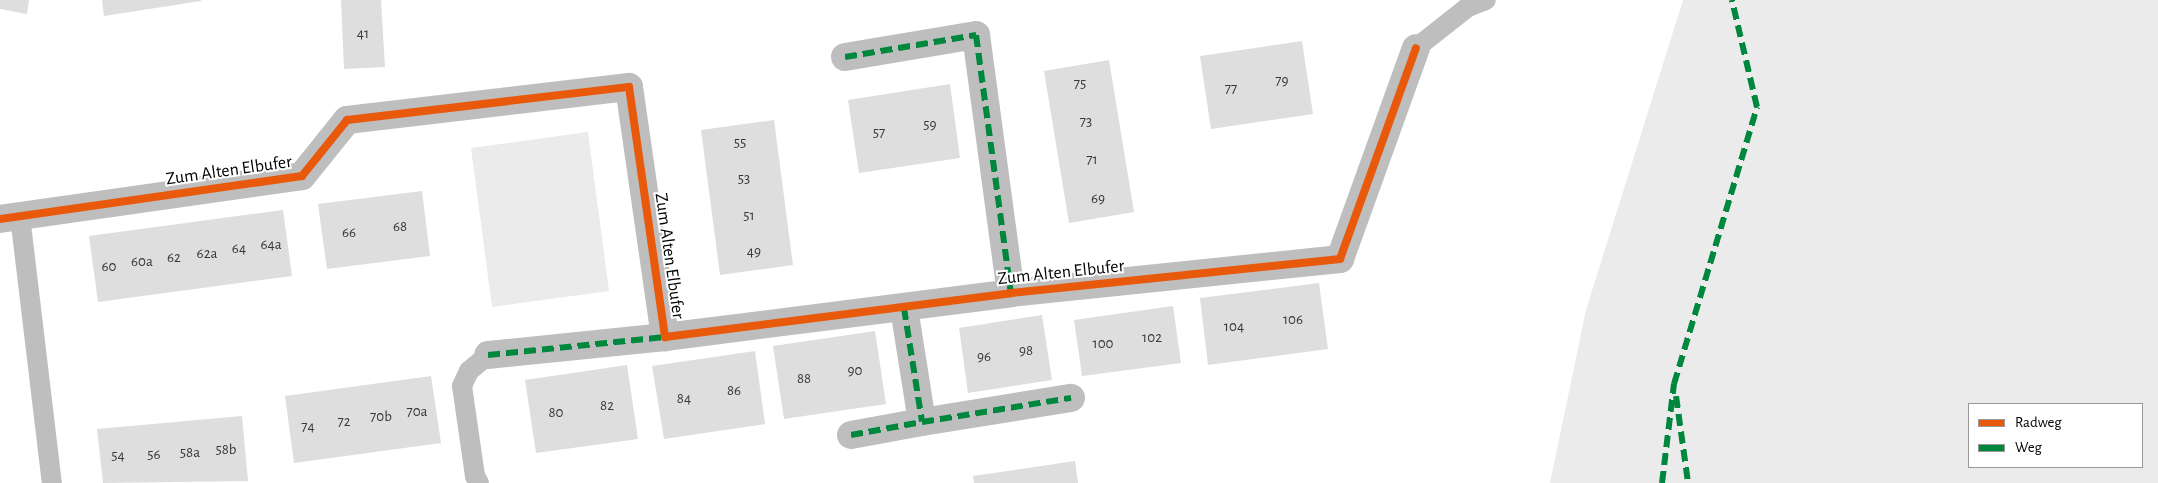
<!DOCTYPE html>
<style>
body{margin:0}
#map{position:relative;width:2158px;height:483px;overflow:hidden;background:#fff;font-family:"Alegreya Sans",sans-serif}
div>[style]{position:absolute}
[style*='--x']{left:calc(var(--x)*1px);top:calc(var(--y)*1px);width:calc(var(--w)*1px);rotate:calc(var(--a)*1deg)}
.green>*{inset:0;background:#ebebeb}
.building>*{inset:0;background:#dedede}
.service>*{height:20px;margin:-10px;padding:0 10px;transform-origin:10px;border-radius:10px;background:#bebebe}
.minor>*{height:28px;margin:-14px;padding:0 14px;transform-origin:14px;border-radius:14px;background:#bebebe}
.quiet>*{height:6px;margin-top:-3px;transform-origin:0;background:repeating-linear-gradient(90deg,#00873e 0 12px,transparent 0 18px)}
.cycleway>*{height:8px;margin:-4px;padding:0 4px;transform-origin:4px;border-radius:4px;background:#e8590c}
span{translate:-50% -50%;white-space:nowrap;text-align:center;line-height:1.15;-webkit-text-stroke:4px #fff;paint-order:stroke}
.number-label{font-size:15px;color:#383838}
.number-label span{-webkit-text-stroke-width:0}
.street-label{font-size:18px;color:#000}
.legend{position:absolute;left:1968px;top:403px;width:175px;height:65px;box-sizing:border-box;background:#fff;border:1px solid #999;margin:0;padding:6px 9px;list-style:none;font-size:15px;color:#000}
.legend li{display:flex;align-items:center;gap:10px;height:25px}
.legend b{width:25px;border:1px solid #999}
</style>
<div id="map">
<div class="green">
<div style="clip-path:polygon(evenodd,1683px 0,2158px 0,2158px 483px,1550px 483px,1586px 310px,1683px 0,2142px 404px,2142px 467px,1969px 467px,1969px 404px,2142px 404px)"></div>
<div style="clip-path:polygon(588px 132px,609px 291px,492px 307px,471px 148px)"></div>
</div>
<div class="building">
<div style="clip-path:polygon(0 0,29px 0,27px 14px,0 9px)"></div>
<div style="clip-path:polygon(102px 0,201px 0,201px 1px,104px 16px)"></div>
<div style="clip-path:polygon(341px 0,381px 0,385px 67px,344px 69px)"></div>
<div style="clip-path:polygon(1302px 41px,1313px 114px,1211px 129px,1200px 56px)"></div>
<div style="clip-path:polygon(1109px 60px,1134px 212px,1069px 223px,1044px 71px)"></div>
<div style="clip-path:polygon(950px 84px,960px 158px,859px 173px,848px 100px)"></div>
<div style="clip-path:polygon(774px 120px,793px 265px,720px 275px,701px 130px)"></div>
<div style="clip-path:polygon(422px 191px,430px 256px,327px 269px,318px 204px)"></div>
<div style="clip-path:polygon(283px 210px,292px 276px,98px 302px,89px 236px)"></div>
<div style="clip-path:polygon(1319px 283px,1328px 349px,1208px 365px,1200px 298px)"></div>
<div style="clip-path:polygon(1173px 306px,1181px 363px,1082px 376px,1074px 320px)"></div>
<div style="clip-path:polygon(1042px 315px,1052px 380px,968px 393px,959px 328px)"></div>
<div style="clip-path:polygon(875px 331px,886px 404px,784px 419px,773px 346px)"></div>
<div style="clip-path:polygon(755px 351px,765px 424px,664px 439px,652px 366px)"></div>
<div style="clip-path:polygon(627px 365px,638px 439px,536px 453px,525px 380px)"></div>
<div style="clip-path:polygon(431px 376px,441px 443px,294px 463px,285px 396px)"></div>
<div style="clip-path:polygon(242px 416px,248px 481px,103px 483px,97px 429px)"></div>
<div style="clip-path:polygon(1075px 461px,1078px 483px,974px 483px,973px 476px)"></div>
</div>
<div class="service">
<div style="--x:1416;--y:48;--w:66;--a:-38.3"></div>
<div style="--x:1468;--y:7;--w:19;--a:-21"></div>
<div style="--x:20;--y:216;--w:269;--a:83.2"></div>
<div style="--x:479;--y:483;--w:8;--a:-120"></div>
<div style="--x:475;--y:476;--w:91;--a:-98.2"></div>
<div style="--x:462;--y:386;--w:17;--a:-65"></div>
<div style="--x:469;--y:371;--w:25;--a:-40"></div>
</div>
<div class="minor">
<div style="--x:845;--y:57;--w:133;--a:-9.5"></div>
<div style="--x:976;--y:35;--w:260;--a:82.3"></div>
<div style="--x:0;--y:219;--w:305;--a:-8.1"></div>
<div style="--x:302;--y:176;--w:72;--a:-51.2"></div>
<div style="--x:347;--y:120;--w:284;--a:-6.7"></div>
<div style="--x:629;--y:87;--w:253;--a:81.8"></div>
<div style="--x:665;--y:337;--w:349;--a:-7.2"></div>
<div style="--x:1011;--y:293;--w:331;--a:-5.9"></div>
<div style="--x:1340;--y:259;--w:224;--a:-70.2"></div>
<div style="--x:904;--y:308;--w:115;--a:81"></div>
<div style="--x:922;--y:422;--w:151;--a:-9.2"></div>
<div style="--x:488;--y:355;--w:178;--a:-5.8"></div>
<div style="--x:851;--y:435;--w:72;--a:-10.4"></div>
</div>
<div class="quiet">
<div style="--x:845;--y:57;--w:133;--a:-9.5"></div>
<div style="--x:976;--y:35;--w:260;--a:82.3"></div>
<div style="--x:904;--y:308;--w:115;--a:81"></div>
<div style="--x:922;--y:422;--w:151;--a:-9.2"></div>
<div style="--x:488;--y:355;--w:178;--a:-5.8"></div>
<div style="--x:1676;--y:396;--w:88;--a:82.1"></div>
<div style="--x:851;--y:435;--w:72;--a:-10.4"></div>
<div style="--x:1662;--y:483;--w:100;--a:-83.1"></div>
<div style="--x:1674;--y:384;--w:289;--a:-73.3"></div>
<div style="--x:1757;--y:107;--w:110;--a:-103.2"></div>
</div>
<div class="cycleway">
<div style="--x:0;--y:219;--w:305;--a:-8.1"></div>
<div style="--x:302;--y:176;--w:72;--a:-51.2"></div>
<div style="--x:347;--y:120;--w:284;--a:-6.7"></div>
<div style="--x:629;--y:87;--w:253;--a:81.8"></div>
<div style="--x:665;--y:337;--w:349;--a:-7.2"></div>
<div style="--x:1011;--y:293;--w:331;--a:-5.9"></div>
<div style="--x:1340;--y:259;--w:224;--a:-70.2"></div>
</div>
<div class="number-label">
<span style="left:363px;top:34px">41</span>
<span style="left:1282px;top:81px">79</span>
<span style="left:1080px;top:84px">75</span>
<span style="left:1231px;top:89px">77</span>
<span style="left:1086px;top:122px">73</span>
<span style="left:930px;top:125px">59</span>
<span style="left:879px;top:133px">57</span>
<span style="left:740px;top:143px">55</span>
<span style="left:1092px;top:160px">71</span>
<span style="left:744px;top:179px">53</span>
<span style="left:1098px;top:199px">69</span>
<span style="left:749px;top:216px">51</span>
<span style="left:400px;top:227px">68</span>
<span style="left:349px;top:233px">66</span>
<span style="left:271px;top:245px">64a</span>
<span style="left:239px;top:249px">64</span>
<span style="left:754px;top:252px">49</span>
<span style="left:207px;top:254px">62a</span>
<span style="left:174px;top:258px">62</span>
<span style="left:142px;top:262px">60a</span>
<span style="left:109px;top:267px">60</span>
<span style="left:1293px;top:320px">106</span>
<span style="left:1234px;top:327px">104</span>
<span style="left:1152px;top:338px">102</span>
<span style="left:1103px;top:344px">100</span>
<span style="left:1026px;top:351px">98</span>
<span style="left:984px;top:357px">96</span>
<span style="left:855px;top:371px">90</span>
<span style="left:804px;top:379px">88</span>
<span style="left:734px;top:391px">86</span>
<span style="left:684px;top:399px">84</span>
<span style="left:607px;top:406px">82</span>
<span style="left:417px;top:412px">70a</span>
<span style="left:556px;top:413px">80</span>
<span style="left:381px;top:417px">70b</span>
<span style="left:344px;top:422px">72</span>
<span style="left:308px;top:427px">74</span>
<span style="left:226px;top:450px">58b</span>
<span style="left:190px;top:453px">58a</span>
<span style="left:154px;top:455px">56</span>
<span style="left:118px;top:456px">54</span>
</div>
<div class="street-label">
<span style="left:229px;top:171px;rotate:-8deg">Zum Alten Elbufer</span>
<span style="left:669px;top:256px;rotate:82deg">Zum Alten Elbufer</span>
<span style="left:1061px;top:273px;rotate:-6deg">Zum Alten Elbufer</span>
</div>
<ul class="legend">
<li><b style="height:6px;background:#e8590c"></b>Radweg</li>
<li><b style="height:6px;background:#00873e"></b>Weg</li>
</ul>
</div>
